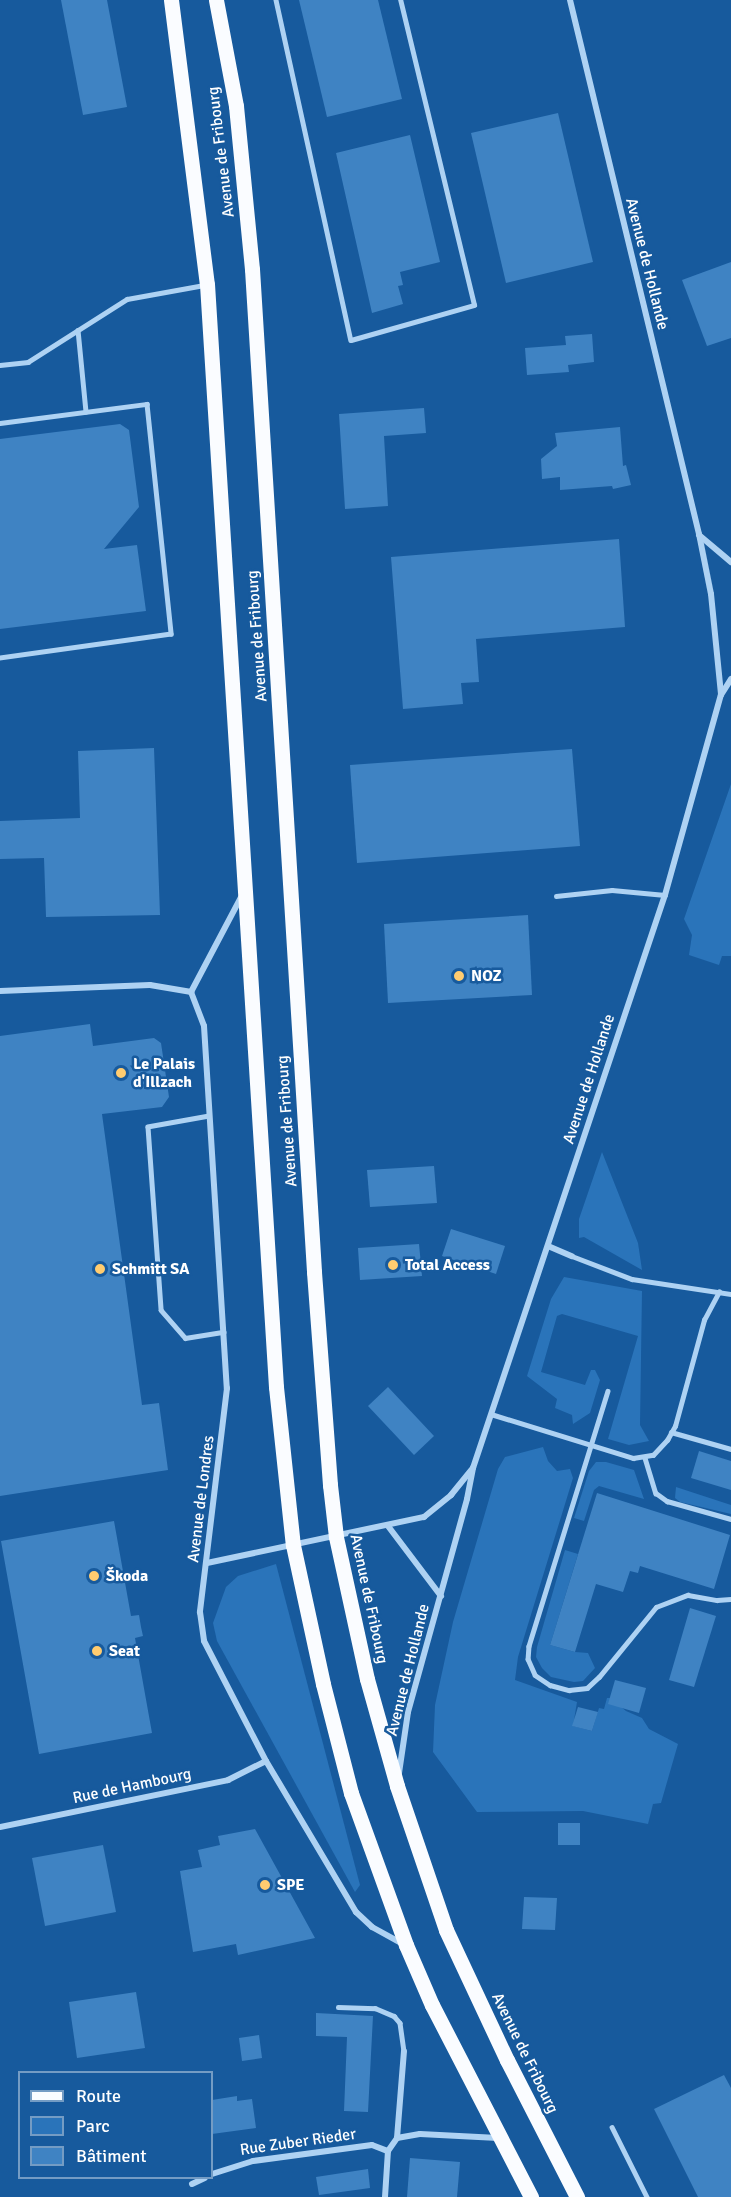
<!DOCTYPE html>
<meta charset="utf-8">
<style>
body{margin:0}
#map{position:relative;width:731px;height:2197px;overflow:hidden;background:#175a9d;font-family:Signika,sans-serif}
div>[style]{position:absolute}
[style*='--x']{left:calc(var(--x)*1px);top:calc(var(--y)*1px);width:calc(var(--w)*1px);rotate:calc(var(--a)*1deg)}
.green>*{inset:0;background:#2a74ba}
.building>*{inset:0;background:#3f83c3}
.lane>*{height:4.5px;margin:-2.25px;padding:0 2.25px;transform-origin:2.25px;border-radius:2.25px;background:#aed2f3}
.street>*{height:6px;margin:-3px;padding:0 3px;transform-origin:3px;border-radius:3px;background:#aed2f3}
.primary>*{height:15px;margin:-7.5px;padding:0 7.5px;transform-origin:7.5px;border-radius:7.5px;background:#fafcff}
.dots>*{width:16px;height:16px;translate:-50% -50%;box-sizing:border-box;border:3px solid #175a9d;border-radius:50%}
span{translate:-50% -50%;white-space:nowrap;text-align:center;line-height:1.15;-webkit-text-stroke:5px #175a9d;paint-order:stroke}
.street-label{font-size:16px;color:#fff}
.poi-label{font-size:16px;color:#fff;font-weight:700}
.left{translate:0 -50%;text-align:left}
.legend{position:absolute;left:18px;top:2071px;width:195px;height:108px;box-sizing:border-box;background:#175a9d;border:2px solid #749cc4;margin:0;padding:8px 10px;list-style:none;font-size:18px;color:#fff}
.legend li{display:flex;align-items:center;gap:12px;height:30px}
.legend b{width:30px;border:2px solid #749cc4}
</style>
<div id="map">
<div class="green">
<div style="clip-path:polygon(731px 784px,731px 956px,722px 956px,719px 965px,689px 955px,692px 935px,684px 919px)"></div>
<div style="clip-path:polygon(602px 1152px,638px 1243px,642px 1270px,584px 1237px,579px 1238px,579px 1219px)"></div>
<div style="clip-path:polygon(564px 1277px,642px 1291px,640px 1425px,649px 1441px,629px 1445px,608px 1439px,638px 1336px,562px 1314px,557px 1316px,541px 1372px,585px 1385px,591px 1370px,595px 1370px,600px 1380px,590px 1413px,573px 1424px,572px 1415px,555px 1408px,557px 1399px,527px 1376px,551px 1299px)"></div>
<div style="clip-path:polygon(543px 1447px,548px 1461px,557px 1471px,570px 1469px,573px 1478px,518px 1657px,515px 1680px,577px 1702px,573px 1726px,592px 1731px,599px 1708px,604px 1709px,607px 1698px,610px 1698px,626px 1711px,642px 1718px,649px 1729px,678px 1744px,661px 1803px,653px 1804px,648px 1824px,583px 1811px,477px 1812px,433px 1752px,435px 1705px,453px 1622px,498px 1469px,505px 1457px)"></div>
<div style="clip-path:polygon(596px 1462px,606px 1462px,634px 1470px,644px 1499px,599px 1486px,594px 1490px,584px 1521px,574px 1518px,589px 1471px)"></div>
<div style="clip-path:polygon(676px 1487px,731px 1505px,731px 1514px,680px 1502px,675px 1498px)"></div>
<div style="clip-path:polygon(565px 1550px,578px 1554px,550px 1645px,575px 1652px,588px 1653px,595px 1668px,583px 1681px,574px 1682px,551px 1677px,542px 1668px,536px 1657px,537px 1647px)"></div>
<div style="clip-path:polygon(276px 1564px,360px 1885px,355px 1892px,217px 1641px,213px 1623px,226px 1587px,238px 1576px)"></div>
</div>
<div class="building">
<div style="clip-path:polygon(61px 0,107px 0,127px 107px,83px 115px)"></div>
<div style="clip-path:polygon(299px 0,378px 0,402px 99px,327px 117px)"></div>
<div style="clip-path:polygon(558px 113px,593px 262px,506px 283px,471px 133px)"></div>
<div style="clip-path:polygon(410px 135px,440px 262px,400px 272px,403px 285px,398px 286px,403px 304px,372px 313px,336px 153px)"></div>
<div style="clip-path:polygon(731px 262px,731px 338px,707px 346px,682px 280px)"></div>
<div style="clip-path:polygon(592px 334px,594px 362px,568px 365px,569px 372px,527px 375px,525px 348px,566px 345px,565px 336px)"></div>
<div style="clip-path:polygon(424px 408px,426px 433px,384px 436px,388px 506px,345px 509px,339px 414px)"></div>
<div style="clip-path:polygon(120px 424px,129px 430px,139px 507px,104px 549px,137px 545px,146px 611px,0 629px,0 439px)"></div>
<div style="clip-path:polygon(620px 427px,623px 466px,626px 465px,631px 485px,613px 489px,612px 486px,560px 490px,560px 477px,542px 479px,541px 459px,557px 446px,555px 433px)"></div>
<div style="clip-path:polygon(619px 539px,625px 627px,476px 639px,479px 682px,461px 683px,463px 704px,403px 709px,391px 557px)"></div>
<div style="clip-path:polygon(154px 748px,160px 915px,46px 917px,44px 858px,0 859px,0 821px,80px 818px,78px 751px)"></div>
<div style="clip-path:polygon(572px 749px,580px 846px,357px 863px,350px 765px)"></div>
<div style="clip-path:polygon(528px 915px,532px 995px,388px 1003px,384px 924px)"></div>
<div style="clip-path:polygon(90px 1024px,93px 1046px,154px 1038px,161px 1043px,169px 1097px,162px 1107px,102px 1114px,142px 1405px,159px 1403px,168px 1470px,0 1496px,0 1036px)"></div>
<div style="clip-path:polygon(434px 1166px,437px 1203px,370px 1207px,367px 1170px)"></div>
<div style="clip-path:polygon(451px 1229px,505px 1246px,496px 1274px,442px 1256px)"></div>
<div style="clip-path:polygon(419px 1244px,422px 1276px,360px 1280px,358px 1248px)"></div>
<div style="clip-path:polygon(388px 1387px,434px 1436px,414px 1455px,368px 1406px)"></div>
<div style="clip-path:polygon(699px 1451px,731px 1461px,731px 1490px,691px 1478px)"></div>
<div style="clip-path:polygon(597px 1493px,730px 1535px,714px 1589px,640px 1566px,638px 1573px,630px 1571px,623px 1592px,596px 1584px,575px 1652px,550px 1645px)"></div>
<div style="clip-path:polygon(114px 1521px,131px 1616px,139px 1615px,141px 1627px,143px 1636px,135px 1638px,152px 1733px,39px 1754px,1px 1541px)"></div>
<div style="clip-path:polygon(690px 1608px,716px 1616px,694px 1687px,669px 1680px)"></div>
<div style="clip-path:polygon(615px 1680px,646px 1688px,639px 1713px,608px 1704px)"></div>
<div style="clip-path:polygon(578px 1707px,598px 1712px,592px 1731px,572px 1726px)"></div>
<div style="clip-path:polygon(558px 1823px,580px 1823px,580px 1845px,558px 1845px)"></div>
<div style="clip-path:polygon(255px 1829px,315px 1938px,238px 1955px,236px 1944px,193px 1952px,180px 1871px,202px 1867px,198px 1850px,220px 1845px,218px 1836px)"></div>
<div style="clip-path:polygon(103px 1845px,116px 1912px,45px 1926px,32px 1858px)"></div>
<div style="clip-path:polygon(524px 1897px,557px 1898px,555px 1930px,522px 1929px)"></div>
<div style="clip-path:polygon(136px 1992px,145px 2048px,77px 2058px,69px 2002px)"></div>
<div style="clip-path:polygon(316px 2013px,373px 2016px,368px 2112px,344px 2111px,347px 2037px,316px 2036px)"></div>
<div style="clip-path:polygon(259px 2035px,262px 2058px,242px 2061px,239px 2038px)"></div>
<div style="clip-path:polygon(724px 2075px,731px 2088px,731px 2197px,698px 2197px,654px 2109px)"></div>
<div style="clip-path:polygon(237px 2096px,237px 2101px,252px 2099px,256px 2128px,212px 2134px,212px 2100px)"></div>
<div style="clip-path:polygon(410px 2158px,460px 2162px,457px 2197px,407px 2197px)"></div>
<div style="clip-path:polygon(368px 2169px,370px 2188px,319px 2195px,316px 2177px)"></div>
</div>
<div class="lane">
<div style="--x:276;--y:0;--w:348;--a:77.6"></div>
<div style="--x:351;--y:340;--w:128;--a:-15.9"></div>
<div style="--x:474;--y:305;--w:314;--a:-103.6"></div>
<div style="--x:78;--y:330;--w:82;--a:84.4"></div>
<div style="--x:0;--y:365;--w:28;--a:-6"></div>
<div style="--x:28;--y:362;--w:117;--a:-32.5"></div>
<div style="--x:127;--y:299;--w:78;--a:-10.3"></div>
<div style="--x:0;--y:423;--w:148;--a:-7.4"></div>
<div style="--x:147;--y:404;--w:231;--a:84"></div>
<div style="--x:171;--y:634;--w:173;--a:172"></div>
<div style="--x:556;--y:896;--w:56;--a:-6.1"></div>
<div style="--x:612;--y:890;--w:53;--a:5.4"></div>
<div style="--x:209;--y:1116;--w:62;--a:169.8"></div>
<div style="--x:148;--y:1127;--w:183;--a:85.9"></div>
<div style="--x:161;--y:1310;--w:37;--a:49"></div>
<div style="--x:185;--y:1338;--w:39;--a:-9"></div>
<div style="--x:572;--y:1256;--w:64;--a:21"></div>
<div style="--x:632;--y:1279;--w:100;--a:8.6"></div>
<div style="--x:608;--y:1391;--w:267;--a:107.2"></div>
<div style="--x:529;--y:1646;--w:13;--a:94"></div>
<div style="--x:528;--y:1659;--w:17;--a:66"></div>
<div style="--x:535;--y:1675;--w:18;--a:34"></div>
<div style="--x:550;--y:1685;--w:20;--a:15"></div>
<div style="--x:569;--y:1690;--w:18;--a:-6"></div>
<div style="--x:587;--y:1688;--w:16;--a:-43"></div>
<div style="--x:599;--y:1677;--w:90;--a:-50.8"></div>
<div style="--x:656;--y:1607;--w:34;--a:-21"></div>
<div style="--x:688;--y:1595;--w:29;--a:10"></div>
<div style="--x:717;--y:1600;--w:14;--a:-4"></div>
<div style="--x:491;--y:1414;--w:149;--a:17.2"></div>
<div style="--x:633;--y:1458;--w:20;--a:-9"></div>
<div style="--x:653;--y:1455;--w:21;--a:-47"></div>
<div style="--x:667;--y:1440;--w:16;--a:-60"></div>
<div style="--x:675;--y:1426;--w:110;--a:-74.7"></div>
<div style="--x:704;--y:1320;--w:32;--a:-62"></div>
<div style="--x:671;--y:1432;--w:62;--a:15.8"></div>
<div style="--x:645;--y:1458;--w:37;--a:73"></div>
<div style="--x:656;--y:1493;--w:14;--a:36"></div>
<div style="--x:667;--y:1501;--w:66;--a:15.7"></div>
<div style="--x:338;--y:2007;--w:37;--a:2"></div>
<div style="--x:375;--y:2008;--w:21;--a:23"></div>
<div style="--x:394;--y:2016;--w:9;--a:49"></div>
<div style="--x:400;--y:2023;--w:28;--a:82"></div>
<div style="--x:612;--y:2127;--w:78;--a:63.4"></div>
</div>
<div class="street">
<div style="--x:570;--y:0;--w:549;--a:76.42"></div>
<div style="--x:699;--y:534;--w:61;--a:78.7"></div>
<div style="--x:711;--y:594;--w:101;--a:84.3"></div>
<div style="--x:699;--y:535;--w:42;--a:40.2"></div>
<div style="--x:0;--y:991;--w:150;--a:-2.3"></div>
<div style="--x:150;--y:985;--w:42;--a:9.7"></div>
<div style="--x:191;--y:992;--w:36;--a:69"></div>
<div style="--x:204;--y:1026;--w:363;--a:86.4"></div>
<div style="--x:227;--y:1388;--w:226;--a:96.9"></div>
<div style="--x:200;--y:1612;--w:29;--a:82"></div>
<div style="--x:204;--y:1641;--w:135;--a:62.7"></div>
<div style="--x:266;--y:1761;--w:176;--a:59.2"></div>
<div style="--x:356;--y:1912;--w:22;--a:43"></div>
<div style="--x:372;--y:1927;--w:33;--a:29"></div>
<div style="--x:191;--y:992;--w:107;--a:-62.2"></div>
<div style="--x:548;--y:1246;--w:26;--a:23"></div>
<div style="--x:388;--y:1526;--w:88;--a:52.9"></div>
<div style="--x:207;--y:1563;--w:222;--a:-12"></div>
<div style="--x:424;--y:1517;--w:35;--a:-39"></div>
<div style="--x:451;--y:1495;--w:33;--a:-51"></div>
<div style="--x:399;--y:1773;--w:62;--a:-81.6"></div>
<div style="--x:408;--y:1712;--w:221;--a:-74.5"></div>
<div style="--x:467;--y:1499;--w:32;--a:-79"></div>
<div style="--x:473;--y:1468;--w:604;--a:-71.48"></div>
<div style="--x:665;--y:895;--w:208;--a:-74.4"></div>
<div style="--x:721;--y:695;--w:19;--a:-58"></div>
<div style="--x:0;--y:1827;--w:233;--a:-11.6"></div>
<div style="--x:228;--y:1780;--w:42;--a:-26.6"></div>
<div style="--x:397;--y:2138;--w:23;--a:-10"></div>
<div style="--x:420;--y:2134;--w:78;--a:2.9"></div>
<div style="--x:212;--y:2174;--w:43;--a:-17.6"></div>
<div style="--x:253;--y:2161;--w:120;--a:-7.7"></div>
<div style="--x:372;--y:2145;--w:17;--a:21"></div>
<div style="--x:192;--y:2184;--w:14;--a:-25"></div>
<div style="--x:385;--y:2197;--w:46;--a:-86.3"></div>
<div style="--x:388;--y:2151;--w:16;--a:-55"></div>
<div style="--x:397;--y:2138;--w:87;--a:-85.4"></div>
</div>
<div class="primary">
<div style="--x:171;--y:0;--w:286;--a:82.8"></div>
<div style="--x:207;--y:284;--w:1105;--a:86.42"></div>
<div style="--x:276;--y:1387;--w:159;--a:83.9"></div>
<div style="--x:293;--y:1545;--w:142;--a:77.8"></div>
<div style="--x:323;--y:1684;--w:113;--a:75.6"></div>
<div style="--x:351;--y:1793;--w:162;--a:70.1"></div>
<div style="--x:406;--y:1945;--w:65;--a:66.6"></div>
<div style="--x:432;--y:2005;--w:216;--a:62.7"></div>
<div style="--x:216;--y:0;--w:108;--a:79.3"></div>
<div style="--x:236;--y:106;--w:164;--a:84.4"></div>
<div style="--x:252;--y:269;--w:1005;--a:86.46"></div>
<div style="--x:314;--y:1272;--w:214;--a:85.7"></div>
<div style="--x:330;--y:1485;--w:52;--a:83.4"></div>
<div style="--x:336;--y:1537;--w:145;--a:77.7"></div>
<div style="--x:367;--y:1679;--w:111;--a:74.3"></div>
<div style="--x:397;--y:1786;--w:152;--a:71.2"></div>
<div style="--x:446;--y:1930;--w:144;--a:64.9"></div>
<div style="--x:507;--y:2060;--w:154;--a:62.9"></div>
</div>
<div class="dots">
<div style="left:459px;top:976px;background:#ffcc70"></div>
<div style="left:121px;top:1073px;background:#ffcc70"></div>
<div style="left:393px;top:1265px;background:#ffcc70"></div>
<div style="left:100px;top:1269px;background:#ffcc70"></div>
<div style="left:94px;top:1576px;background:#ffcc70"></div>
<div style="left:97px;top:1651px;background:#ffcc70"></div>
<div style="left:265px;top:1885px;background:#ffcc70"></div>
</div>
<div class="street-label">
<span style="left:221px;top:152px;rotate:-97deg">Avenue de Fribourg</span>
<span style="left:647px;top:264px;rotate:76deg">Avenue de Hollande</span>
<span style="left:257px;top:636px;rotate:-94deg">Avenue de Fribourg</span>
<span style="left:589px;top:1079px;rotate:-72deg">Avenue de Hollande</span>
<span style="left:287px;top:1121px;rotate:-94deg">Avenue de Fribourg</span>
<span style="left:201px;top:1499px;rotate:-83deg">Avenue de Londres</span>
<span style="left:369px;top:1599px;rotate:78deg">Avenue de Fribourg</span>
<span style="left:408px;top:1670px;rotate:-76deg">Avenue de Hollande</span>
<span style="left:132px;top:1786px;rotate:-12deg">Rue de Hambourg</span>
<span style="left:525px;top:2053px;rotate:64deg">Avenue de Fribourg</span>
<span style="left:298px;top:2142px;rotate:-8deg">Rue Zuber Rieder</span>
</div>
<div class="poi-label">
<span class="left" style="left:471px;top:976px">NOZ</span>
<span class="left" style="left:133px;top:1073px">Le Palais<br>d'Illzach</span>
<span class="left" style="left:405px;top:1265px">Total Access</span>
<span class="left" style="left:112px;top:1269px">Schmitt SA</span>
<span class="left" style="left:106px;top:1576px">Škoda</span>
<span class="left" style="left:109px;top:1651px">Seat</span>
<span class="left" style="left:277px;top:1885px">SPE</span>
</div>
<ul class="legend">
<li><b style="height:8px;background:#fafcff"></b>Route</li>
<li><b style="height:16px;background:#2a74ba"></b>Parc</li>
<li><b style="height:16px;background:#3f83c3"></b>Bâtiment</li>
</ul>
</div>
